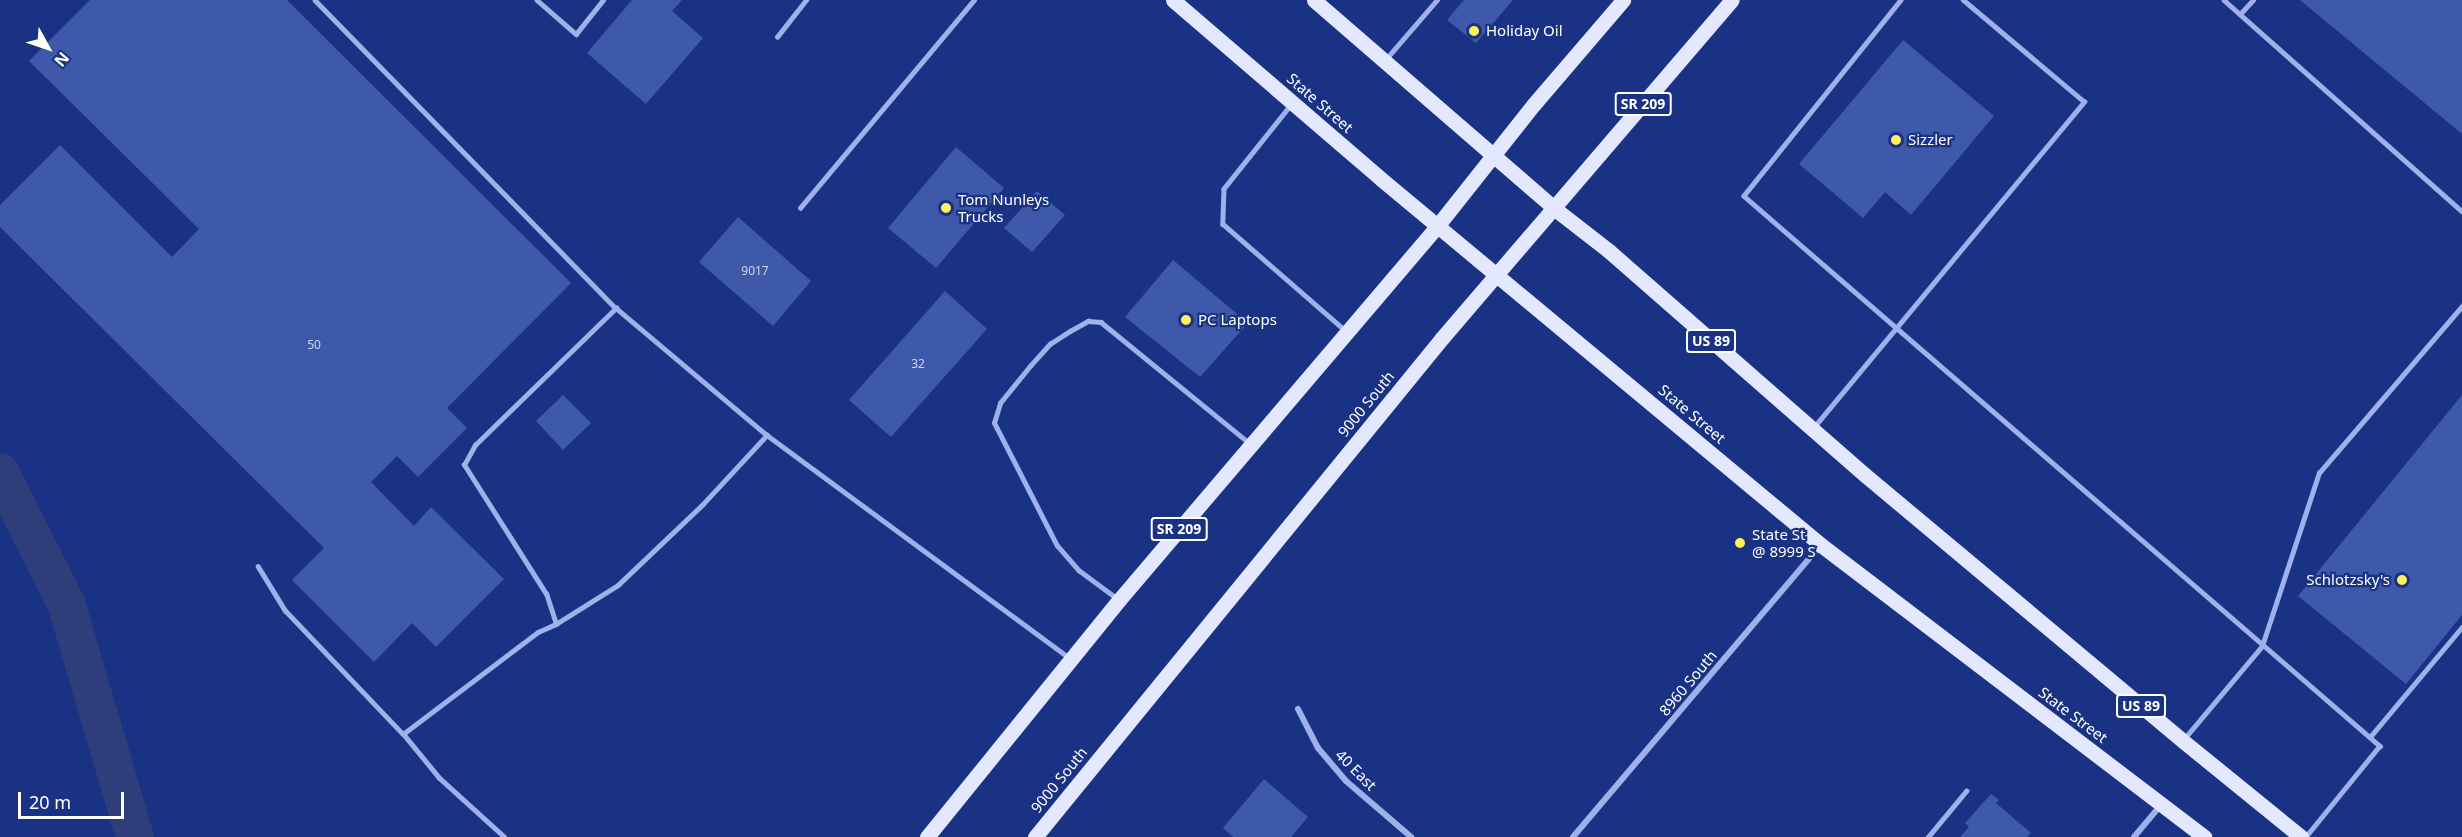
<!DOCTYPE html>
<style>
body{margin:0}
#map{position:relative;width:2462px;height:837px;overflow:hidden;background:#1a3283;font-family:"Noto Sans",sans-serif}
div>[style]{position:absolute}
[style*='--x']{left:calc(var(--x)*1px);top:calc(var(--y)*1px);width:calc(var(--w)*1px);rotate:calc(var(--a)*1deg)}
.canal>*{height:38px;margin:-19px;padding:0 19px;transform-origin:19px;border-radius:19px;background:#2d3e7b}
.building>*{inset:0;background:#3e58aa}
.service>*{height:4.5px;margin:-2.25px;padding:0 2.25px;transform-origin:2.25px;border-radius:2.25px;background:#9fb1eb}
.minor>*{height:6px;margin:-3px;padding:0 3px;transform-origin:3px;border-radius:3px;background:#9fb1eb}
.primary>*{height:15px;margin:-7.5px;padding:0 7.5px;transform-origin:7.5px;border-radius:7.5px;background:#e3e8ff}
.dots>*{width:16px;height:16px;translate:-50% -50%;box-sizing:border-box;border:3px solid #1a3283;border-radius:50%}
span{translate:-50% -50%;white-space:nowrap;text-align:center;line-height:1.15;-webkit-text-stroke:4.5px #1a3283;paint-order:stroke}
.number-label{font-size:12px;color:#cfd5ea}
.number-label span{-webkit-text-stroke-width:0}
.shield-label span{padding:2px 4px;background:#1a3283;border:2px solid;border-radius:4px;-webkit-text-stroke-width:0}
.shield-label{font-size:14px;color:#fff;font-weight:700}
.poi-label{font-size:15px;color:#fff}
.left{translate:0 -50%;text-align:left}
.right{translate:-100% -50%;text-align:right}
.street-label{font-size:15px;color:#fff}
.north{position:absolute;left:18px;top:18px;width:60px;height:60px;-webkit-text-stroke:4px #1a3283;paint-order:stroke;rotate:130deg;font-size:16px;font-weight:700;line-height:24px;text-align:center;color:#fff}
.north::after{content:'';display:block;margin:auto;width:21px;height:27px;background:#fff;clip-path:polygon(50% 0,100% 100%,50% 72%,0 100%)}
.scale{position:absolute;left:18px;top:792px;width:106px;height:27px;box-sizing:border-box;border:3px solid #fff;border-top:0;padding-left:8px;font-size:18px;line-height:21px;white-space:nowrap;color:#fff;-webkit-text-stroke:4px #1a3283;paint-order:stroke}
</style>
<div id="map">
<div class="canal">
<div style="--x:0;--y:472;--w:147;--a:63.3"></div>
<div style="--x:66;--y:603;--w:244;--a:73.6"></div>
</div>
<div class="building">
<div style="clip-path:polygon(90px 0,287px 0,571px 283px,447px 408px,467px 428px,418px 477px,397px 456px,371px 482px,414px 526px,431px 507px,504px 579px,436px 647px,412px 623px,374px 662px,292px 580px,324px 548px,0 227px,0 205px,60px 145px,172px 257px,199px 229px,29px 61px)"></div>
<div style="clip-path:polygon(632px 0,682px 0,672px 11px,703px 38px,646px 104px,587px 53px)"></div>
<div style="clip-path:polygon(1464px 0,1513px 0,1476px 43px,1447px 20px)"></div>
<div style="clip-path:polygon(2300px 0,2462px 0,2462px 134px)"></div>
<div style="clip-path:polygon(1903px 40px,1994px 116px,1911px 215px,1885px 192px,1863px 218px,1799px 164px)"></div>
<div style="clip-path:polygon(956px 147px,1004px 188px,936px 268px,888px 228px)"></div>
<div style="clip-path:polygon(1037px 191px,1065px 215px,1032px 252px,1004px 228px)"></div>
<div style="clip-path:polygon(738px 217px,811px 281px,773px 326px,699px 262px)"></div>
<div style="clip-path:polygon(1173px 260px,1248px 323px,1200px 377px,1125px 317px)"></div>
<div style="clip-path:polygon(945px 291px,987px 329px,891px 437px,849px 400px)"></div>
<div style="clip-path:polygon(563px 395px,591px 423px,563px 450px,536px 421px)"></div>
<div style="clip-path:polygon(2462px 395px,2462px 615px,2406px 684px,2298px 596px)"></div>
<div style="clip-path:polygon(1264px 779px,1308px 817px,1291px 837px,1233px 837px,1223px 828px)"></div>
<div style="clip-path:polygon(1991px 794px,1999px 800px,1996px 803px,2031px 833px,2027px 837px,1960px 837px,1969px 827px,1965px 823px)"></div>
</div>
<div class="service">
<div style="--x:315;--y:0;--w:431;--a:45.7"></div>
<div style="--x:616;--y:308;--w:197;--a:40.1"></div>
<div style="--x:767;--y:435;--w:375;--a:36.4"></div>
<div style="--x:537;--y:0;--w:52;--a:41.1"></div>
<div style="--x:576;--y:34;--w:43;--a:-51.5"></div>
<div style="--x:1901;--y:0;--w:251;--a:128.7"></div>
<div style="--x:1744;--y:196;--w:841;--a:40.85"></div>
<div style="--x:2380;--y:746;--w:117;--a:129.1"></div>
<div style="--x:2224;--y:0;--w:318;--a:41.6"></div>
<div style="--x:2240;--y:14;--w:19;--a:-47"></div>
<div style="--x:777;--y:37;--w:47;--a:-51.9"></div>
<div style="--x:1386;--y:59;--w:78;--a:-49.2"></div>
<div style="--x:1291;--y:105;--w:107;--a:128.6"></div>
<div style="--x:1224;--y:189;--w:35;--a:92"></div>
<div style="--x:1223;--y:224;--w:162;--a:41"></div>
<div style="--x:800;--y:208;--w:271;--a:-50.1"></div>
<div style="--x:1814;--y:427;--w:423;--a:-50.3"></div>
<div style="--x:2084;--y:102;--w:158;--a:-139.9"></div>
<div style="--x:258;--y:566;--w:52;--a:58.5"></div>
<div style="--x:285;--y:610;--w:171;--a:46.4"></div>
<div style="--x:1117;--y:599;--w:47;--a:-143.6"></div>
<div style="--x:1079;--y:571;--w:33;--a:-131"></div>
<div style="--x:1057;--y:546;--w:138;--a:-117.1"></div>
<div style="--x:994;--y:423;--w:21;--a:-73"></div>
<div style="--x:1000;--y:403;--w:48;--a:-51"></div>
<div style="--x:1030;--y:366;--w:30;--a:-48"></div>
<div style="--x:1050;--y:344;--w:24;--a:-33"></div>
<div style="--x:1070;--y:331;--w:21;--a:-29"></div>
<div style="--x:1088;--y:321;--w:13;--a:4"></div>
<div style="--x:1101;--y:322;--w:190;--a:39.2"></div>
<div style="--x:556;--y:624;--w:73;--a:-32.2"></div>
<div style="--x:618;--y:585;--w:117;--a:-43.6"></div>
<div style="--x:703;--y:504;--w:94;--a:-47.2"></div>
<div style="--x:2370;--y:737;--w:143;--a:-50.1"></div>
<div style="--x:2184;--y:739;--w:121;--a:-50"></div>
<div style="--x:2262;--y:646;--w:182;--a:-71.8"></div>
<div style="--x:2319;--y:473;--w:220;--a:-49.4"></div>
<div style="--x:504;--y:837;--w:88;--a:-137.8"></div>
<div style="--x:439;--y:778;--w:57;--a:-129.3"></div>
<div style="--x:403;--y:734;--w:169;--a:-37.1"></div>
<div style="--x:538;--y:632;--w:20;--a:-24"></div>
<div style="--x:556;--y:624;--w:32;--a:-108"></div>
<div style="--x:546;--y:594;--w:153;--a:-122.4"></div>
<div style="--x:464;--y:465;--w:23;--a:-61"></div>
<div style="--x:475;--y:445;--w:197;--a:-44.2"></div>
<div style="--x:1928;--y:837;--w:60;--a:-50.4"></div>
</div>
<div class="minor">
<div style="--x:1298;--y:709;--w:44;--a:62.9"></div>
<div style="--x:1318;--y:748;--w:43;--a:49.7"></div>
<div style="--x:1346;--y:781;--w:86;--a:40.7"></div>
<div style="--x:1573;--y:837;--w:383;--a:-49.7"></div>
<div style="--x:2134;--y:837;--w:40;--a:-50"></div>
</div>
<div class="primary">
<div style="--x:1173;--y:0;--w:274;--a:40.7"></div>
<div style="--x:1381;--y:179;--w:572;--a:39.75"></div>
<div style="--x:1821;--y:545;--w:482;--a:37.3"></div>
<div style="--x:1314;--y:0;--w:319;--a:40.9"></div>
<div style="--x:1555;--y:209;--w:68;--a:37.9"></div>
<div style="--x:1609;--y:251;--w:340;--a:41.2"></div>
<div style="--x:1865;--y:475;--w:415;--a:39.9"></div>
<div style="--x:2183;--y:741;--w:152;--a:39.1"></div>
<div style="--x:927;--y:837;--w:305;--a:-51"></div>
<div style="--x:1119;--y:600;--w:492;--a:-49.6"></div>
<div style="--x:1438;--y:225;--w:154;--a:-51.6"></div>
<div style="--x:1534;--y:104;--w:137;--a:-49.4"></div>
<div style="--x:1035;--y:837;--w:644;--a:-50.8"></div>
<div style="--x:1442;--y:338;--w:445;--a:-49.4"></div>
</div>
<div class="dots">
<div style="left:1474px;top:31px;background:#fdf05b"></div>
<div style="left:1896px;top:140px;background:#fdf05b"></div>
<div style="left:946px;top:208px;background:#fdf05b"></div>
<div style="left:1186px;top:320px;background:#fdf05b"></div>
<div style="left:1740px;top:543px;background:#fdf05b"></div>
<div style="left:2402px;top:580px;background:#fdf05b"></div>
</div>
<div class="number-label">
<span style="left:755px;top:271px">9017</span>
<span style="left:314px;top:345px">50</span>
<span style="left:918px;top:364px">32</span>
</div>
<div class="shield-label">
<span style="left:1643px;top:104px">SR 209</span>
<span style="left:1711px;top:341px">US 89</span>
<span style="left:1179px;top:529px">SR 209</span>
<span style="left:2141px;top:706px">US 89</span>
</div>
<div class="poi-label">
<span class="left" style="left:1486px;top:31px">Holiday Oil</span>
<span class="left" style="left:1908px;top:140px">Sizzler</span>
<span class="left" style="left:958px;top:208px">Tom Nunleys<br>Trucks</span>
<span class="left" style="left:1198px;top:320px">PC Laptops</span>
<span class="left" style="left:1752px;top:543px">State St<br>@ 8999 S</span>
<span class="right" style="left:2390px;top:580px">Schlotzsky's</span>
</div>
<div class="street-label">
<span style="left:1320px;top:103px;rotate:41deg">State Street</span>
<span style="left:1366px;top:404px;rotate:-51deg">9000 South</span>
<span style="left:1692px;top:414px;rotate:40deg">State Street</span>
<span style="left:1688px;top:683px;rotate:-50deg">8960 South</span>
<span style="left:2073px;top:715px;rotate:37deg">State Street</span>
<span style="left:1356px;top:770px;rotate:45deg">40 East</span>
<span style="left:1059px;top:780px;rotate:-51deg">9000 South</span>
</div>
<div class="north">N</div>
<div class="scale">20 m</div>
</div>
